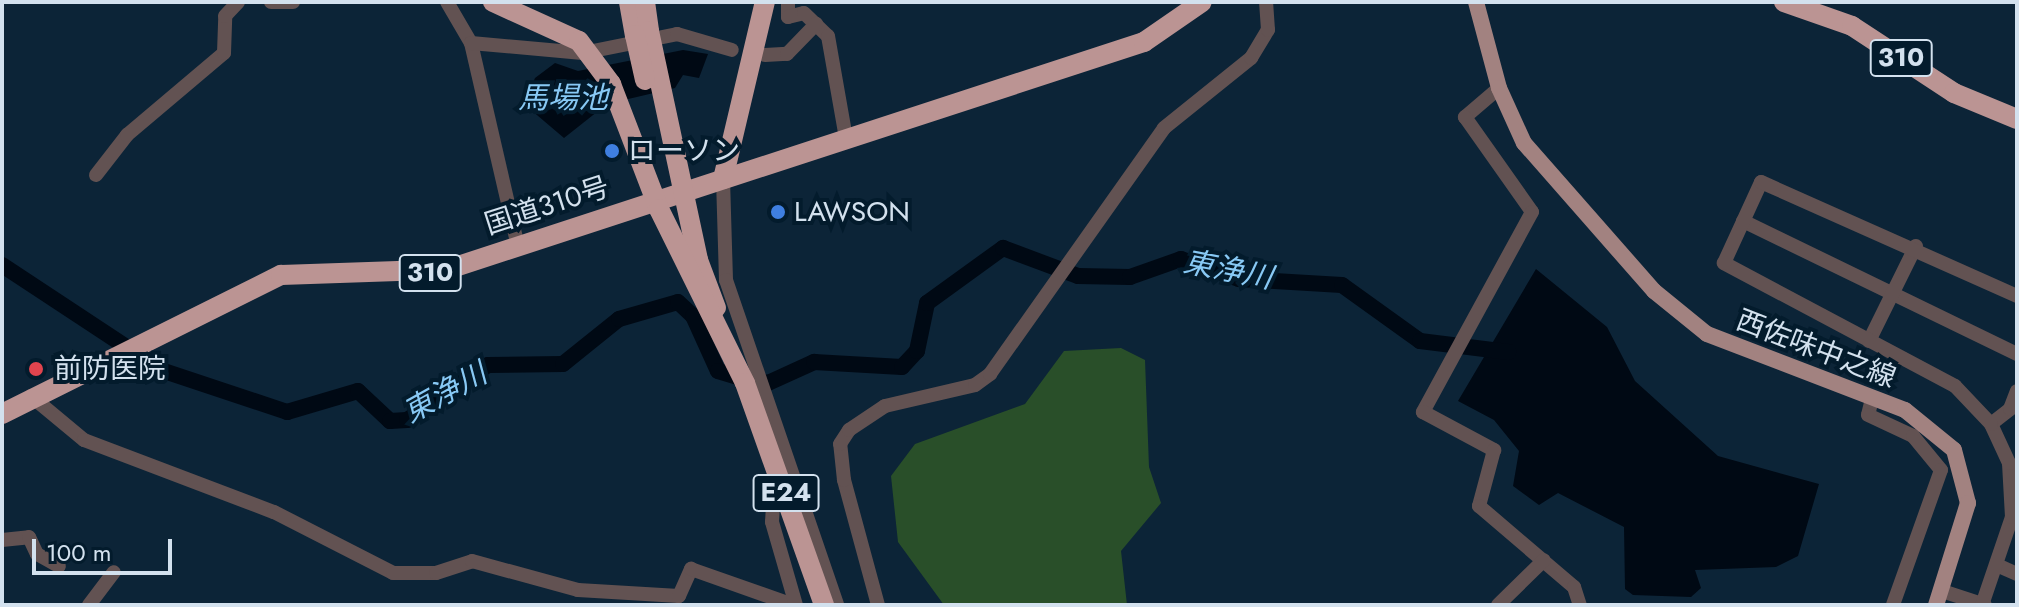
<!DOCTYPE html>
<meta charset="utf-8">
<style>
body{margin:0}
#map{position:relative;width:2019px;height:607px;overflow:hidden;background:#0c2437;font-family:Jost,"Noto Sans JP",sans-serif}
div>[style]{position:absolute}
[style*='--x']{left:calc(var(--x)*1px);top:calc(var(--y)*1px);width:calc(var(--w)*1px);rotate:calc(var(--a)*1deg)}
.green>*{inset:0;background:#294f29}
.water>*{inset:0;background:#000914}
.river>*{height:16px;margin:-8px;padding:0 8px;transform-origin:8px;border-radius:8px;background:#000914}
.minor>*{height:14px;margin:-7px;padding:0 7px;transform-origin:7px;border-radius:7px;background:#625252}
.major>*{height:16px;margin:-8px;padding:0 8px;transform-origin:8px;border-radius:8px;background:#a28280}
.highway>*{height:20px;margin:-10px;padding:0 10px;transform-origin:10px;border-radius:10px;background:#bb9493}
.highway-bridge>*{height:20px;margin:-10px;padding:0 10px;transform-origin:10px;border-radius:10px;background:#bb9493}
.dots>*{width:22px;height:22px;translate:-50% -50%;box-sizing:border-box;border:4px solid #031b2c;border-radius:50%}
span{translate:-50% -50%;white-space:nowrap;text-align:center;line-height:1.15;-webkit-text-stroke:8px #031b2c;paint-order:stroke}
.shield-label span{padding:2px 6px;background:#031b2c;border:2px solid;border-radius:6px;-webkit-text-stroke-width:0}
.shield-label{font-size:26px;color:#d3e1ee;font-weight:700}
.poi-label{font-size:28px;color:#d3e1ee}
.left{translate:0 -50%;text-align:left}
.street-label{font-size:28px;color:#d3e1ee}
.water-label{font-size:30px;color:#88c9f5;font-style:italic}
.frame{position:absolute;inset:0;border:4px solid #d3e1ee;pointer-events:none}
.scale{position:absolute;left:32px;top:539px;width:140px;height:36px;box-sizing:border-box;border:4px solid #d3e1ee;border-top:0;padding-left:10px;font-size:24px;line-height:28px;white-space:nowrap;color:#d3e1ee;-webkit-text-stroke:6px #031b2c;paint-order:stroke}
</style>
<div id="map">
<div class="green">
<div style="clip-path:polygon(1121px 348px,1145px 360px,1149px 467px,1161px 503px,1121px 551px,1127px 605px,944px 605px,898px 542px,891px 476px,915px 444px,1025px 404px,1064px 351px)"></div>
</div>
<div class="water">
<div style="clip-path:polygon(683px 50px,708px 54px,699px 78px,683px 75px,675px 88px,607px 104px,564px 138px,524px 104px,535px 78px,555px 63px,578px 71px)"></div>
<div style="clip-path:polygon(1536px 269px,1607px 327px,1635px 381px,1718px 456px,1819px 484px,1798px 556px,1776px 567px,1695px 570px,1701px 588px,1691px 597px,1633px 595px,1625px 589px,1624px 527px,1558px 493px,1539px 505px,1513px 486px,1519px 451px,1494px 420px,1458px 401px)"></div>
</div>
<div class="river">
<div style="--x:2;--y:265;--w:191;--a:33.4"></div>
<div style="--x:161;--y:370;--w:133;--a:18.4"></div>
<div style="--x:287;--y:412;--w:74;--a:-16.5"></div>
<div style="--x:358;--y:391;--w:44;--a:43.2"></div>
<div style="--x:390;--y:421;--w:17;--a:-3"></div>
<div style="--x:407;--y:420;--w:98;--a:-34.2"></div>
<div style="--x:488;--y:365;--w:75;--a:-0.8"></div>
<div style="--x:563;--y:364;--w:72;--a:-38.8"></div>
<div style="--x:619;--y:319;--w:61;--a:-16.1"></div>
<div style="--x:678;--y:302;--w:21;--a:43"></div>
<div style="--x:693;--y:316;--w:60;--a:65.6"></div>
<div style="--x:718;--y:371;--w:28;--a:17"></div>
<div style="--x:745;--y:379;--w:23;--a:10"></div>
<div style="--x:768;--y:383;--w:51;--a:-24.5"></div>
<div style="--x:814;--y:362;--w:88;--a:3.3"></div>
<div style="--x:902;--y:367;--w:22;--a:-47"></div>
<div style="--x:917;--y:351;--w:49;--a:-78.2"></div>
<div style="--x:927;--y:303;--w:94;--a:-35.9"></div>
<div style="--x:1003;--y:248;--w:80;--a:20.5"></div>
<div style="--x:1078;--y:276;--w:52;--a:1.1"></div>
<div style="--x:1130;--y:277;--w:54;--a:-19.4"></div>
<div style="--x:1181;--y:259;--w:61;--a:19"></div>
<div style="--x:1239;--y:279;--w:103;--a:3.3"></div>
<div style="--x:1342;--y:285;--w:96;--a:35.7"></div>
<div style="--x:1420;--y:341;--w:89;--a:7.1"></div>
</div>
<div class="minor">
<div style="--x:271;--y:2;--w:22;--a:0"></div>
<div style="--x:447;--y:2;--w:48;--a:59.7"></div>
<div style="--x:471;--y:43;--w:205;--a:77"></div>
<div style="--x:788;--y:2;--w:15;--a:90"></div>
<div style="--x:788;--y:17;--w:16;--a:-14"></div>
<div style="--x:804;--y:13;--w:33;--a:44"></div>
<div style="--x:828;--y:36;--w:104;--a:80"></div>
<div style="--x:471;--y:43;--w:112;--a:5.1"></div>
<div style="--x:583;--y:53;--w:96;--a:-11.4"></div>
<div style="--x:677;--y:34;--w:57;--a:16.2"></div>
<div style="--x:765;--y:55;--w:22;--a:-3"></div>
<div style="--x:787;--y:54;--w:42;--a:-46"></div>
<div style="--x:1499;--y:88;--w:45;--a:139.5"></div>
<div style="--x:1465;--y:117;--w:116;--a:54.8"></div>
<div style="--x:1532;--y:212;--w:228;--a:118.6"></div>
<div style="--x:1423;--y:412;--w:81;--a:28.2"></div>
<div style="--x:1494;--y:450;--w:58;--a:105"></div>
<div style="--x:1479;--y:506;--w:125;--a:40.5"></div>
<div style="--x:1574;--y:587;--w:19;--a:72"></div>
<div style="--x:96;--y:175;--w:51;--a:-52.2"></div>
<div style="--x:127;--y:135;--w:127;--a:-40.2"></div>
<div style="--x:224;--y:53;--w:37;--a:-88"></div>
<div style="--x:225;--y:16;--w:19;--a:-47"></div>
<div style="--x:723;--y:179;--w:101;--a:88.3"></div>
<div style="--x:726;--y:280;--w:343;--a:71.1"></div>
<div style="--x:1743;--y:221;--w:305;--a:25.9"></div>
<div style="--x:1869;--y:341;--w:106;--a:-63.7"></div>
<div style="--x:31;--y:396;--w:69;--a:39.7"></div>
<div style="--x:84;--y:440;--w:203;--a:20.8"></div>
<div style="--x:274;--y:512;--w:134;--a:27.1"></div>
<div style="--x:393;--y:573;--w:43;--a:0"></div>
<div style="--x:436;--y:573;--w:38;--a:-18"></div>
<div style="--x:472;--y:561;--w:110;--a:15.3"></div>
<div style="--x:578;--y:590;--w:101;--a:3.4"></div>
<div style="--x:679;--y:596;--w:30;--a:-66"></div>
<div style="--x:691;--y:569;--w:108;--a:19.4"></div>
<div style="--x:1872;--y:399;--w:16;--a:104"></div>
<div style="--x:1868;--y:415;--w:50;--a:25"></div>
<div style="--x:1913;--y:436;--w:44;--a:50.5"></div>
<div style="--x:1941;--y:470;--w:143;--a:109.6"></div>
<div style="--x:1991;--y:424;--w:24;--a:-38"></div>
<div style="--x:2010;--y:409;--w:19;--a:-69"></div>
<div style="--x:775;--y:473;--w:49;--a:93.5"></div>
<div style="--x:772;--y:522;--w:86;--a:73.9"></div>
<div style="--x:2;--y:540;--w:27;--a:-6"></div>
<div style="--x:29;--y:537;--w:19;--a:65"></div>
<div style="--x:37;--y:554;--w:25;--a:29"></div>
<div style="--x:1999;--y:566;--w:20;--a:24"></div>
<div style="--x:1942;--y:591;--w:45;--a:18"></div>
<div style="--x:89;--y:605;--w:41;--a:-52.9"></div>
<div style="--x:878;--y:605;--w:130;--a:-105.2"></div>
<div style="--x:844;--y:480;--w:36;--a:-96"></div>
<div style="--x:840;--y:444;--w:17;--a:-57"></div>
<div style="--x:849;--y:430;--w:43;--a:-33.7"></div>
<div style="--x:885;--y:406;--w:92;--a:-13.1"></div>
<div style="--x:975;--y:385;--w:19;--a:-36"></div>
<div style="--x:990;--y:374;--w:301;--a:-54.7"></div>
<div style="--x:1164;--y:128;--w:112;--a:-38.8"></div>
<div style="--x:1251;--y:58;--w:33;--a:-59"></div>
<div style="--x:1268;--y:30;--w:28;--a:-94"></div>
<div style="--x:1498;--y:605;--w:64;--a:-44.4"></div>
<div style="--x:1982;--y:605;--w:93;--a:-71.2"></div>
<div style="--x:2012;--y:517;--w:54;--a:-93.2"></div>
<div style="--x:2009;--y:463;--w:43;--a:-114.8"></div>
<div style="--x:1991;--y:424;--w:52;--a:-133.5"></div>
<div style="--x:1955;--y:386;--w:262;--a:-152"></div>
<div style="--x:1724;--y:263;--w:89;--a:-65.4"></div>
<div style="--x:1761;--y:182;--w:280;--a:24"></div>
</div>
<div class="major">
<div style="--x:1476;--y:2;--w:89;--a:75"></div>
<div style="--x:1499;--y:88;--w:60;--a:65.6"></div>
<div style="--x:1524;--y:143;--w:197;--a:48.7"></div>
<div style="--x:1654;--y:291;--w:68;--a:39.1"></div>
<div style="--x:1707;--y:334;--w:212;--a:21"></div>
<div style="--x:1905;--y:410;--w:63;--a:39.2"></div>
<div style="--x:1954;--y:450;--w:55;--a:75.2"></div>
<div style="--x:1968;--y:503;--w:107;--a:107.4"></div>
</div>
<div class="highway">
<div style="--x:493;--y:2;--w:94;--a:24.4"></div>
<div style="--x:629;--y:2;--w:34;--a:80"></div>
<div style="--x:645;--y:2;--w:29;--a:82"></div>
<div style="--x:1784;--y:2;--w:72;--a:19.4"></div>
<div style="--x:1852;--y:26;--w:122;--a:33.3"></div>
<div style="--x:1954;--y:93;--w:68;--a:22.4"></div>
<div style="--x:723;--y:179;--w:182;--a:-76.7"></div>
<div style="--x:698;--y:260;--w:51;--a:69.4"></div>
<div style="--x:2;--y:414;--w:312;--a:-26.5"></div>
<div style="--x:281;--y:275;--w:168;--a:-2"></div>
<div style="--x:449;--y:269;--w:731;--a:-18.09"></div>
<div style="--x:1144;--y:42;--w:70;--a:-34.6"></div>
</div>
<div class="highway-bridge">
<div style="--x:649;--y:31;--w:234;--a:77.9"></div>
<div style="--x:635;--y:35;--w:46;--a:77.5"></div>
<div style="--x:579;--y:41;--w:54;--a:53.3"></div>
<div style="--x:611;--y:84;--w:134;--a:69"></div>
<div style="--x:659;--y:209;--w:194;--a:63.7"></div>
<div style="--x:745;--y:383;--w:236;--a:70.4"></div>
</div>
<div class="dots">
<div style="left:612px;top:151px;background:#3f7fe0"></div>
<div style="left:778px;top:212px;background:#3f7fe0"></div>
<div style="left:36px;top:369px;background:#e0444e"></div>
</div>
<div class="shield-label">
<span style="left:1901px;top:58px">310</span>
<span style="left:430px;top:273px">310</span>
<span style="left:786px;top:493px">E24</span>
</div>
<div class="poi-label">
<span class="left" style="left:628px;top:151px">ローソン</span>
<span class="left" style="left:794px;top:212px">LAWSON</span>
<span class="left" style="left:54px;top:369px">前防医院</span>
</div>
<div class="street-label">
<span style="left:547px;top:206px;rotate:-18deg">国道310号</span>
<span style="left:1816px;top:349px;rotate:21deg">西佐味中之線</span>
</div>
<div class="water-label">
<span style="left:563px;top:98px">馬場池</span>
<span style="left:1228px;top:270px;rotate:11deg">東浄川</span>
<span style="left:445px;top:393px;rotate:-29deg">東浄川</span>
</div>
<div class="frame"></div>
<div class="scale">100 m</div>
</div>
